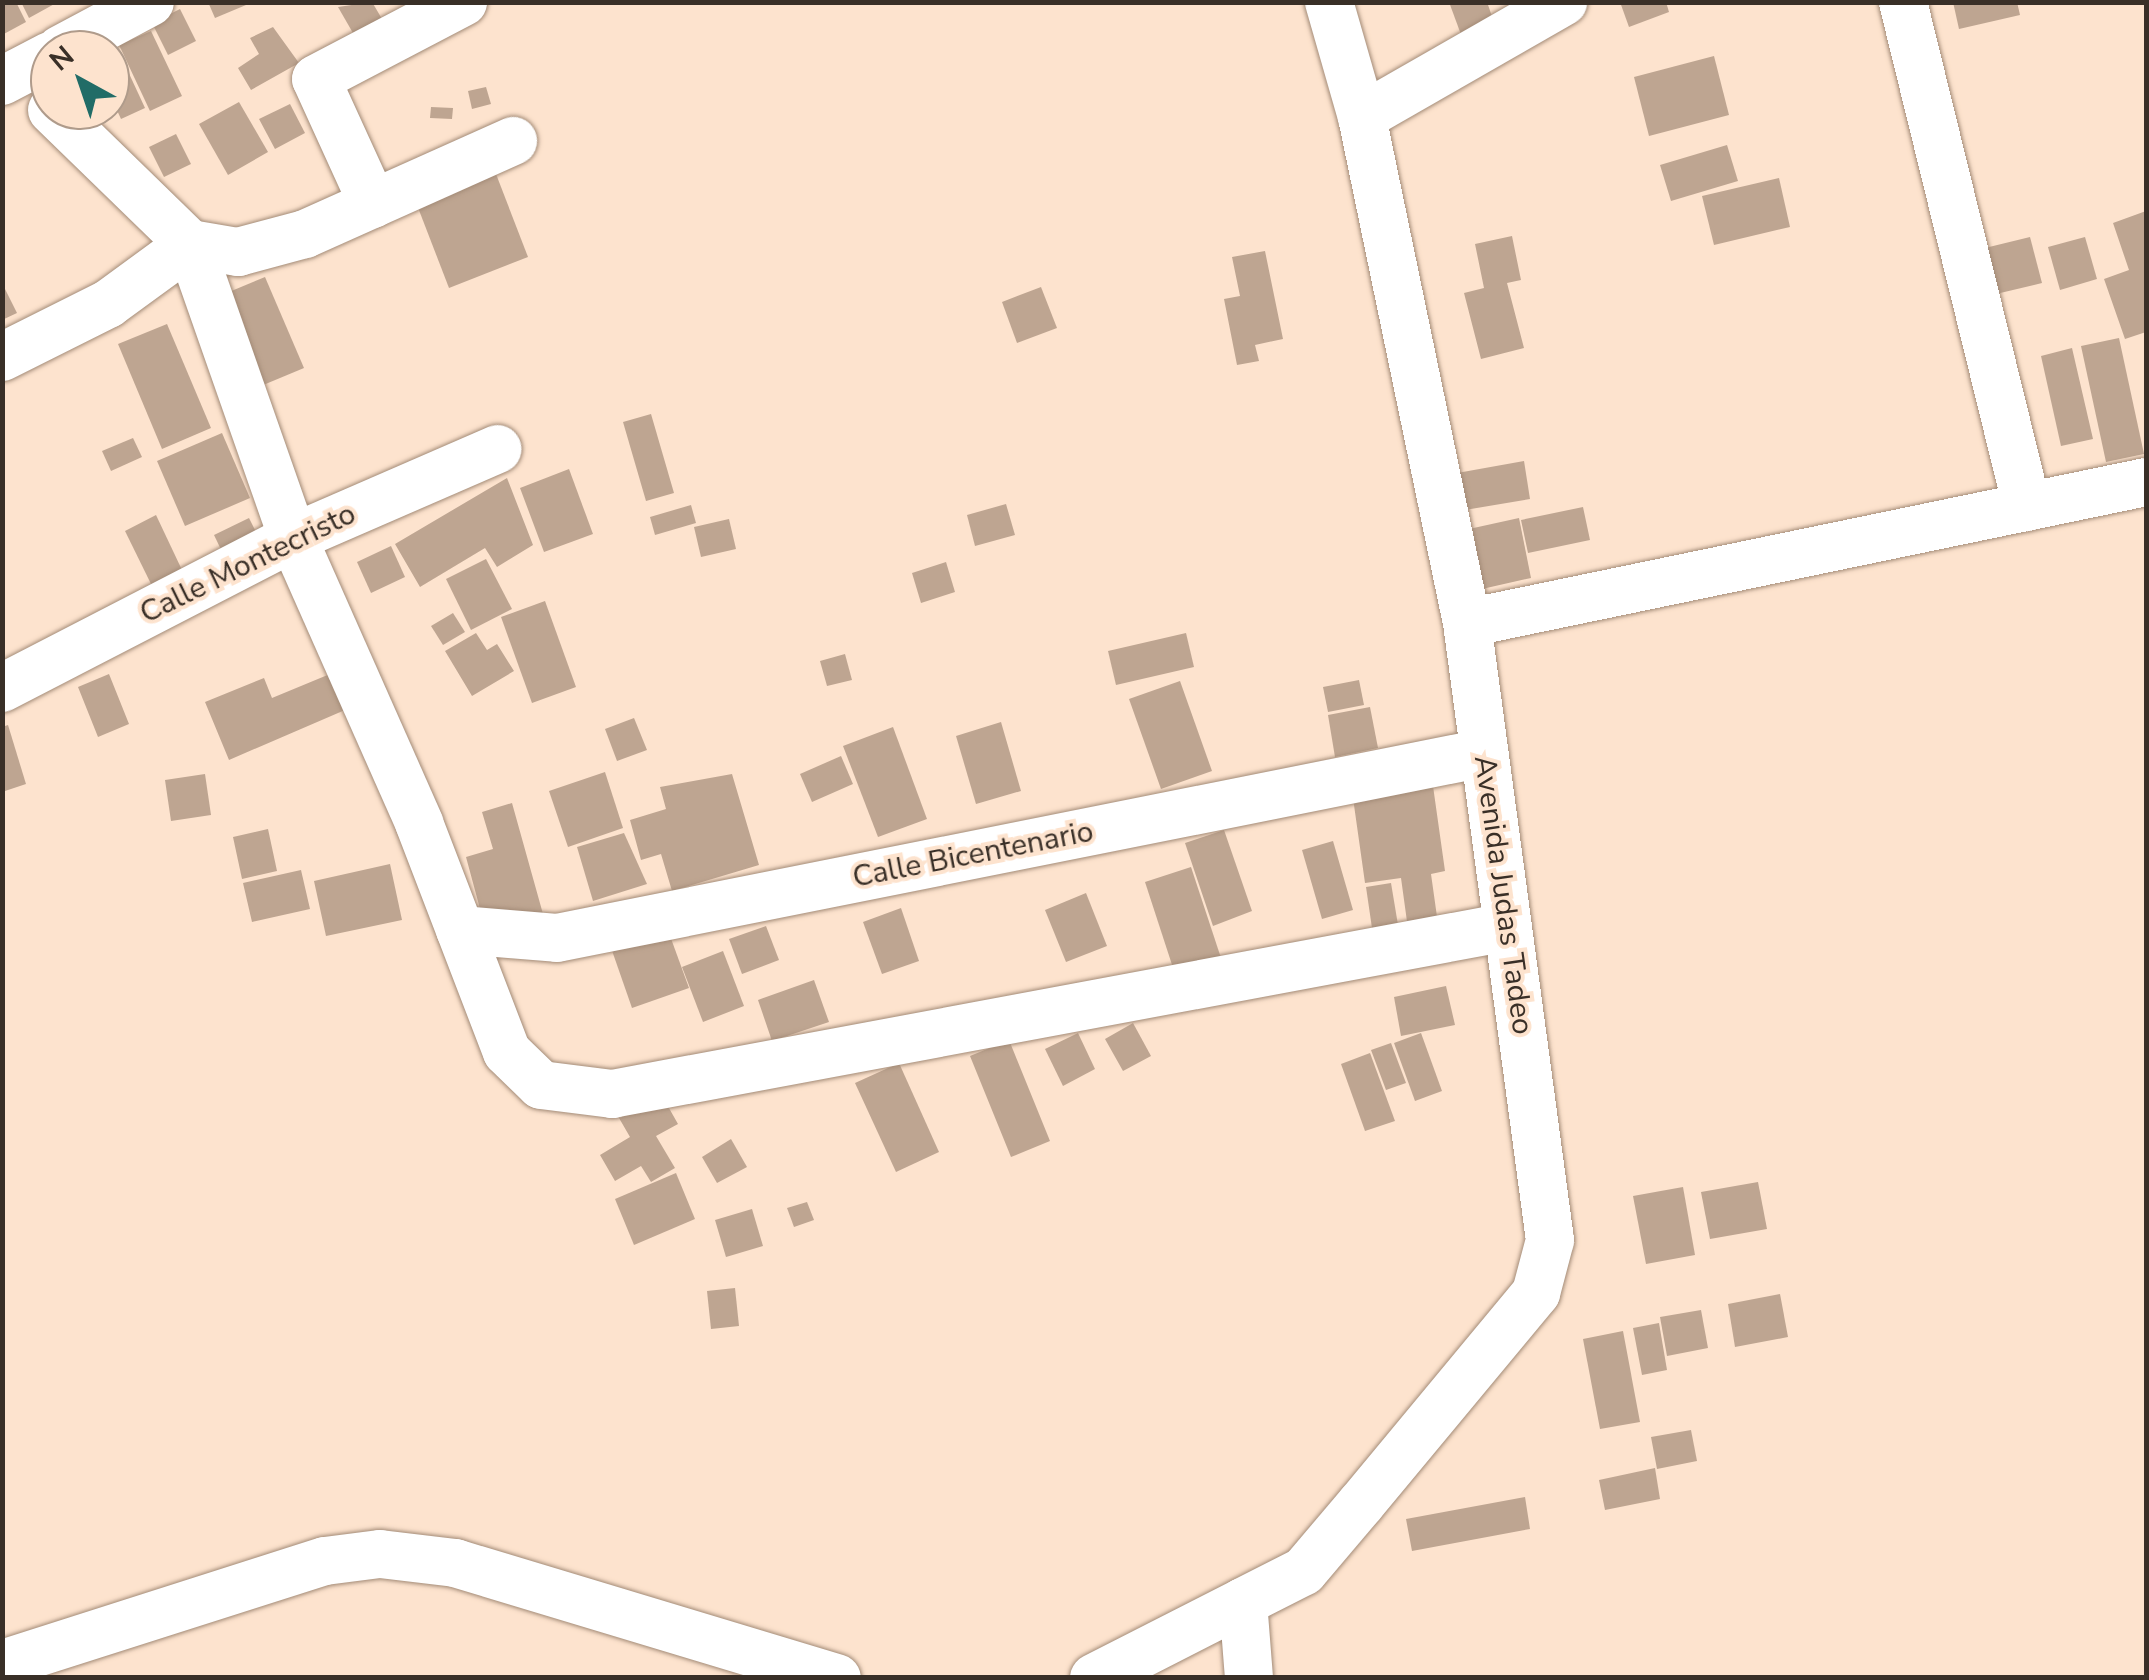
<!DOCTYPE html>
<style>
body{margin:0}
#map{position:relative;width:2149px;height:1680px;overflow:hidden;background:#fde3ce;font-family:"Nunito Sans",sans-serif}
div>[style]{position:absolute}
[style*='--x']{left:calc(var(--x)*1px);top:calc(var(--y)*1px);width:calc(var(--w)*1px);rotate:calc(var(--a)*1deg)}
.building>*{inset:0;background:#bea591}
.roads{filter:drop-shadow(0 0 2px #a38b77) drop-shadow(0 0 2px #a38b77)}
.minor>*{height:48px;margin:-24px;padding:0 24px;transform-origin:24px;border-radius:24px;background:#fff}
span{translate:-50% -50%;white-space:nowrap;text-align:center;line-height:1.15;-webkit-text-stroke:8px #fde3ce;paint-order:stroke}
.street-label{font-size:30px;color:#392f27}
.frame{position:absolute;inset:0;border:5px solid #392f27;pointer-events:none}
.north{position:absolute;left:30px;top:30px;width:100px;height:100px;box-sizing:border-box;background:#fde3ce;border:2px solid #af9b8b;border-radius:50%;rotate:320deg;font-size:28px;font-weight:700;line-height:40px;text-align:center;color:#392f27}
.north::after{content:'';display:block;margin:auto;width:35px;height:45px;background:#216c67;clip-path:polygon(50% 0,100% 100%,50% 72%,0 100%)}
</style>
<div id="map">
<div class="building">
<div style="clip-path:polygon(2px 2px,16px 2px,26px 22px,2px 35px)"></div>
<div style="clip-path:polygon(21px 2px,58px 2px,29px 18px)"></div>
<div style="clip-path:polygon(208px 2px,245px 2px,246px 5px,215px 18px)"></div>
<div style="clip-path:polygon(372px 2px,385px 24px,357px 40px,338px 7px)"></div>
<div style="clip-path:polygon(1449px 2px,1487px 2px,1496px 28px,1463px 40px)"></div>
<div style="clip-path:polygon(1620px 2px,1666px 2px,1669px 12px,1629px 27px)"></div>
<div style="clip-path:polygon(1953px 2px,2017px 2px,2020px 15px,1959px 29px)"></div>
<div style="clip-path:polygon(180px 9px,196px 41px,168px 55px,152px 23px)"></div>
<div style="clip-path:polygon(273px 27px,299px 63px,251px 90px,238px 68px,259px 54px,250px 38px)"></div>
<div style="clip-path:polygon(151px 31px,182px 96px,150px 111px,119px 45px)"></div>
<div style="clip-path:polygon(113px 39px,145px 108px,121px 119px,110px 95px)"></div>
<div style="clip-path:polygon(1714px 56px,1729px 115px,1649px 136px,1634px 77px)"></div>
<div style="clip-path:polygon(486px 87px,491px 104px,472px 109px,468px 91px)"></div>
<div style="clip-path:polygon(239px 102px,268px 152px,228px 175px,199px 124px)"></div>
<div style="clip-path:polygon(290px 104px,305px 133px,275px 149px,259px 119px)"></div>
<div style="clip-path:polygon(431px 107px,453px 108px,452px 119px,430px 118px)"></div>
<div style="clip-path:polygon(176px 134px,191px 164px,164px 177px,149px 147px)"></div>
<div style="clip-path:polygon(1727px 145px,1738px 181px,1671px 201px,1660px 165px)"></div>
<div style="clip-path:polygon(496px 174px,528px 257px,449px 288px,417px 205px)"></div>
<div style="clip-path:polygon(1779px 178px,1790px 227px,1714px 245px,1702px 196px)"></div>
<div style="clip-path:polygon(2146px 211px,2146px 332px,2125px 339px,2104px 279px,2129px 270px,2113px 223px)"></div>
<div style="clip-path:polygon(1512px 236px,1521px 280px,1507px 283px,1524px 348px,1481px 359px,1464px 293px,1484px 288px,1475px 244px)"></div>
<div style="clip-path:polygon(2030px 237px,2042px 283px,1996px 294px,1985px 248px)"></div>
<div style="clip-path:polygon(2085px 237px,2097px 279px,2060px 290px,2048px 247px)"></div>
<div style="clip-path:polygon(1265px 251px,1283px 339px,1255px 345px,1259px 361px,1237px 365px,1224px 299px,1240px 296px,1232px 257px)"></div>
<div style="clip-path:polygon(265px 277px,304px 368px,256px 388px,217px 297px)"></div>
<div style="clip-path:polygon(2px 283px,17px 313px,2px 320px)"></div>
<div style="clip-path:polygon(1041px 287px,1057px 328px,1017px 343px,1002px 302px)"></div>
<div style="clip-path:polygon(167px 324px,211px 428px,162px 449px,118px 344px)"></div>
<div style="clip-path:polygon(2119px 338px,2144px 454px,2106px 462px,2081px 346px)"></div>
<div style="clip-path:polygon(2072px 348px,2093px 439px,2061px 446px,2041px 356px)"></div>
<div style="clip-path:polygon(651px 414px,674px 493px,646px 501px,623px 422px)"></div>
<div style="clip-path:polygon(222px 433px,250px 498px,185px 526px,157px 461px)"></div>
<div style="clip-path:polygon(133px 438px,142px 457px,111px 471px,102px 451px)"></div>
<div style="clip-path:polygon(1524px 461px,1530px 499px,1453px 512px,1446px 475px)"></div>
<div style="clip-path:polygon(569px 469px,593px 534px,544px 552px,520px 488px)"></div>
<div style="clip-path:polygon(507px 478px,533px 545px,497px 567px,485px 548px,420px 587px,395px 544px)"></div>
<div style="clip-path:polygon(1006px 504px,1015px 535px,975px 546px,967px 515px)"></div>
<div style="clip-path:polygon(691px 505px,696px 523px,655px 535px,650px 517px)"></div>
<div style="clip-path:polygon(1583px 507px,1590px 540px,1528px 553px,1521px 520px)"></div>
<div style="clip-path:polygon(156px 515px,182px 570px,152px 586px,125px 531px)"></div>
<div style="clip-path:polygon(249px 518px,262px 544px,227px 562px,214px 535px)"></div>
<div style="clip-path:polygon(1519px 518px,1531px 578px,1482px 589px,1469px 529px)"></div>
<div style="clip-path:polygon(729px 519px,736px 549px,701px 557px,694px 527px)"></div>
<div style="clip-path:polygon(391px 546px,405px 577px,371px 593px,357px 562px)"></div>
<div style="clip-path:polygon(486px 559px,512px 609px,471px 630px,446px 579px)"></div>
<div style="clip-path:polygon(946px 562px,955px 592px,921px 603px,912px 573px)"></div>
<div style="clip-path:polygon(545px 601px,576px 687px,532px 703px,501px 617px)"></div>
<div style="clip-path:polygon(453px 613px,465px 632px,443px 645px,431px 626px)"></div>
<div style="clip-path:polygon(476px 633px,487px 650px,497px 644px,514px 671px,472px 696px,445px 651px)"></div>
<div style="clip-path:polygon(1186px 633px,1194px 667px,1116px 685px,1108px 651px)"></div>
<div style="clip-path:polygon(845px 654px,852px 680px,827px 686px,820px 661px)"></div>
<div style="clip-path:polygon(109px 674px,129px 724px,98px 737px,78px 687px)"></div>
<div style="clip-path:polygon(330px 674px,345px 710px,229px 760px,205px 702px,264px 678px,272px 698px)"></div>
<div style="clip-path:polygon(1359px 680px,1364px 705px,1328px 712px,1323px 687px)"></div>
<div style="clip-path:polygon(1180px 681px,1212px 771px,1161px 789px,1129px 699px)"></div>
<div style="clip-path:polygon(1370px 707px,1378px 748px,1335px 757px,1328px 715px)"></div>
<div style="clip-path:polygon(634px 718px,647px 750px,617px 761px,605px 729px)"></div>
<div style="clip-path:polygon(1001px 722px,1021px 791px,976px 804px,956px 736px)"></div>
<div style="clip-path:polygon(8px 725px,26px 784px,2px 792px,2px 727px)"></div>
<div style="clip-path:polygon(893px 727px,927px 819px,878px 837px,843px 746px)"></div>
<div style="clip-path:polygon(841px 756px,853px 784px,812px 802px,800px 774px)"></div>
<div style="clip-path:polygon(605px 772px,623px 828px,568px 847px,549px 791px)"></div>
<div style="clip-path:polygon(205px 774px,211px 815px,171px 821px,165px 780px)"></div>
<div style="clip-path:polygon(732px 774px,759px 865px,672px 891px,661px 854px,641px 860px,630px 820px,666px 809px,660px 787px)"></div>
<div style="clip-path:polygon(1433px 786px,1445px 871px,1431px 874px,1439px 931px,1409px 936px,1401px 878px,1365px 883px,1353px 798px)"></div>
<div style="clip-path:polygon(512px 803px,543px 914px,486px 931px,466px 857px,493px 849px,482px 812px)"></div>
<div style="clip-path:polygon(268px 829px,277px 871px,242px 879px,233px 837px)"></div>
<div style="clip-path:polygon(1224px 830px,1252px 911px,1213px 926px,1185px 843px)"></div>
<div style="clip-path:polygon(624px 833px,647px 884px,593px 901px,577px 847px)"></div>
<div style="clip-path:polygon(1333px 841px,1353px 910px,1322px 919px,1302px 850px)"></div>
<div style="clip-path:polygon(390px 864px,402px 920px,326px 936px,314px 881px)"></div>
<div style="clip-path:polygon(1191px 867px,1221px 958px,1175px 974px,1145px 882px)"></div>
<div style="clip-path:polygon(301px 870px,310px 909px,252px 922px,243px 883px)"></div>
<div style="clip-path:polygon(1391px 883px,1399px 931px,1373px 935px,1366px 887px)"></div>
<div style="clip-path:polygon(1086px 893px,1107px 946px,1066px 962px,1045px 910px)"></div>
<div style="clip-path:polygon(901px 908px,919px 961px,882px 974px,863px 922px)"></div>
<div style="clip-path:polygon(766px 926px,779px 960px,742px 974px,729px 939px)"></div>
<div style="clip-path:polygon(669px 933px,689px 988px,632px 1008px,609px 942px)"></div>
<div style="clip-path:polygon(723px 951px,744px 1006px,703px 1022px,682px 967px)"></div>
<div style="clip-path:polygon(814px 980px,829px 1022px,772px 1041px,758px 1000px)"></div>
<div style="clip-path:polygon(1446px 986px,1455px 1025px,1401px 1036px,1394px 997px)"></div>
<div style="clip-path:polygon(1133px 1023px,1151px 1056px,1123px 1071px,1105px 1039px)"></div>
<div style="clip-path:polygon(1078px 1033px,1095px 1069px,1063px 1086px,1045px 1049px)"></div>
<div style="clip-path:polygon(1421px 1033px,1442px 1091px,1415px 1101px,1394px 1043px)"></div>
<div style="clip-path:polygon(1009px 1040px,1050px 1141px,1011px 1157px,970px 1056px)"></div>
<div style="clip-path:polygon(1391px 1043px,1406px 1083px,1386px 1090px,1371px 1050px)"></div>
<div style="clip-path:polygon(1370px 1053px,1395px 1121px,1365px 1131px,1341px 1064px)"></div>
<div style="clip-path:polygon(899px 1063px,939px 1152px,896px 1172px,855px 1083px)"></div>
<div style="clip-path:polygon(665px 1101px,678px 1124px,656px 1136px,675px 1168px,651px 1182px,641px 1166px,615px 1181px,600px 1155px,630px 1137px,619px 1118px)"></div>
<div style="clip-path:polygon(731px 1139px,747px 1167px,717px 1183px,702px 1157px)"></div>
<div style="clip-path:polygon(676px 1173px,695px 1219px,634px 1245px,615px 1199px)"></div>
<div style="clip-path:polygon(1758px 1182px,1767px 1229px,1710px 1239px,1701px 1192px)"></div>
<div style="clip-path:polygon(1683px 1187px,1695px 1255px,1646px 1264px,1633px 1196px)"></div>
<div style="clip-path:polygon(807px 1202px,814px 1220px,794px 1227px,787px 1208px)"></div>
<div style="clip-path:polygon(752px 1209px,763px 1246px,726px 1257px,715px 1220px)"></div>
<div style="clip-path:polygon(735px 1288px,739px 1326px,711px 1329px,707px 1291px)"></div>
<div style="clip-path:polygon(1780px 1294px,1788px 1337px,1735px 1347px,1728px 1304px)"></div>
<div style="clip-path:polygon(1701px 1310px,1708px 1348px,1667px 1356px,1660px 1317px)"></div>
<div style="clip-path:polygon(1659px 1323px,1667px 1370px,1642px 1375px,1633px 1328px)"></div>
<div style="clip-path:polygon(1623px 1331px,1640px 1422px,1600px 1429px,1583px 1339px)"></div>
<div style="clip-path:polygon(1691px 1430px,1697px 1461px,1657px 1469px,1651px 1437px)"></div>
<div style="clip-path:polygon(1655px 1468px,1660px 1499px,1605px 1510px,1599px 1480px)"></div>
<div style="clip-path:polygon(1525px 1497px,1530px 1529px,1412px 1551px,1406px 1519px)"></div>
</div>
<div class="roads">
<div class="minor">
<div style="--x:1903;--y:2;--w:520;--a:76.2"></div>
<div style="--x:60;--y:50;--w:102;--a:-28.1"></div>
<div style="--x:2;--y:81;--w:54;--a:-27.5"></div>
<div style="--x:52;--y:110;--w:192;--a:44.2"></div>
<div style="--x:190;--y:244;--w:312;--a:70.7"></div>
<div style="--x:293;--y:538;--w:312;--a:66.1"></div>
<div style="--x:419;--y:823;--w:245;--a:69"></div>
<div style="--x:507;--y:1052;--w:47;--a:44.1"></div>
<div style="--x:541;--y:1085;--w:72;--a:7.2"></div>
<div style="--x:612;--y:1094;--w:910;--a:-10.57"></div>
<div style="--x:1362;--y:117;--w:232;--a:-29.8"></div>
<div style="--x:373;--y:204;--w:137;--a:-114.5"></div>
<div style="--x:316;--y:79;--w:166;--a:-27.6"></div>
<div style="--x:2;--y:357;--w:119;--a:-26.6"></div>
<div style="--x:108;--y:304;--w:102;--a:-36.2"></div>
<div style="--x:190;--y:244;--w:49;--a:9.5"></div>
<div style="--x:238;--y:252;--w:69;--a:-15"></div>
<div style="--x:305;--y:234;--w:228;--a:-24.1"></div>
<div style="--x:1467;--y:623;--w:693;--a:-11.73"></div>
<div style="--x:2;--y:688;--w:327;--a:-27.3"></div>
<div style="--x:293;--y:538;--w:223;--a:-23.5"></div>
<div style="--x:460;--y:930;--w:97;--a:4.7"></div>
<div style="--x:557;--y:938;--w:945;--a:-11.29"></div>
<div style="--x:2;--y:1664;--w:339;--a:-17.7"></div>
<div style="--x:325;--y:1561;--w:55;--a:-7.3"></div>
<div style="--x:380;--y:1554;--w:76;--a:6.8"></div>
<div style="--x:455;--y:1563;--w:399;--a:16.8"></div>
<div style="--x:1094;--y:1678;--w:167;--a:-27"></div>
<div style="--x:1249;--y:1678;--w:76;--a:-94.5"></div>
<div style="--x:1243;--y:1602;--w:68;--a:-26.9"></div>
<div style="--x:1304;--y:1571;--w:87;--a:-49.7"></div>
<div style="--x:1360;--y:1505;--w:276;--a:-50.3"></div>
<div style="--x:1536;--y:1293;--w:55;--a:-75.2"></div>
<div style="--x:1550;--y:1240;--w:623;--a:-97.66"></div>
<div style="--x:1467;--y:623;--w:517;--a:-101.72"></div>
<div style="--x:1362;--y:117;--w:120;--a:-106"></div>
</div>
</div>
<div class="street-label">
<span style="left:248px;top:564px;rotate:-26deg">Calle Montecristo</span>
<span style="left:973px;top:855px;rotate:-11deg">Calle Bicentenario</span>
<span style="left:1503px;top:895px;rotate:82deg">Avenida Judas Tadeo</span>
</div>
<div class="frame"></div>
<div class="north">N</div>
</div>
